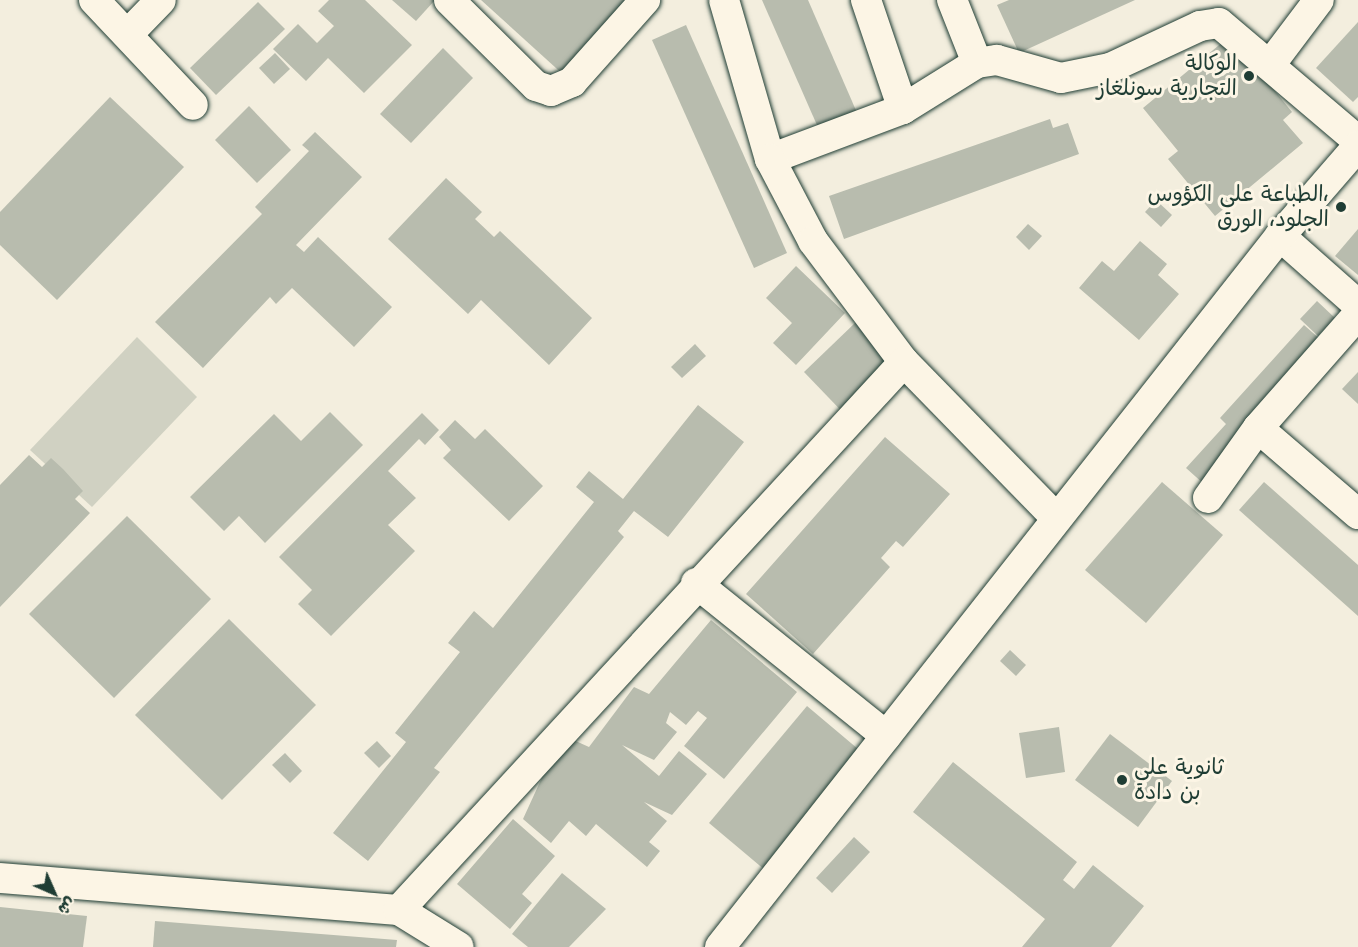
<!DOCTYPE html>
<meta charset="utf-8">
<style>
body{margin:0}
#map{position:relative;width:1358px;height:947px;overflow:hidden;background:#f3eede;font-family:"Comic Neue","Playpen Sans Arabic",sans-serif}
div>[style]{position:absolute}
[style*='--x']{left:calc(var(--x)*1px);top:calc(var(--y)*1px);width:calc(var(--w)*1px);rotate:calc(var(--a)*1deg)}
.green>*{inset:0;background:#d0d1c2}
.building>*{inset:0;background:#b8bcae}
.roads{filter:drop-shadow(0 0 2px #1f3d34) drop-shadow(0 0 2px #1f3d34)}
.minor>*{height:30px;margin:-15px;padding:0 15px;transform-origin:15px;border-radius:15px;background:#fcf5e5}
.dots>*{width:16px;height:16px;translate:-50% -50%;box-sizing:border-box;border:3px solid #fcf5e5;border-radius:50%}
span{translate:-50% -50%;white-space:nowrap;text-align:center;line-height:1.15;-webkit-text-stroke:6px #fcf5e5;paint-order:stroke}
.poi-label{font-size:22px;color:#1f3d34}
.right{translate:-100% -50%;text-align:right}
.left{translate:0 -50%;text-align:left}
.north{position:absolute;left:24px;top:863px;width:60px;height:60px;-webkit-text-stroke:4px #fcf5e5;paint-order:stroke;rotate:135deg;font-size:16px;font-weight:700;line-height:24px;text-align:center;color:#1f3d34}
.north::after{content:'';display:block;margin:auto;width:21px;height:27px;background:#1f3d34;clip-path:polygon(50% 0,100% 100%,50% 72%,0 100%)}
</style>
<div id="map">
<div class="green">
<div style="clip-path:polygon(137px 337px,197px 397px,92px 507px,30px 450px)"></div>
</div>
<div class="building">
<div style="clip-path:polygon(329px 0,365px 0,412px 45px,364px 93px,328px 58px,306px 81px,273px 49px,298px 24px,317px 43px,334px 26px,318px 11px)"></div>
<div style="clip-path:polygon(392px 0,435px 0,416px 21px)"></div>
<div style="clip-path:polygon(481px 0,658px 0,578px 88px)"></div>
<div style="clip-path:polygon(762px 0,808px 0,858px 115px,820px 132px)"></div>
<div style="clip-path:polygon(1009px 0,1135px 0,1019px 53px,997px 5px)"></div>
<div style="clip-path:polygon(258px 2px,285px 29px,216px 95px,190px 68px)"></div>
<div style="clip-path:polygon(1358px 22px,1358px 97px,1353px 102px,1316px 68px)"></div>
<div style="clip-path:polygon(686px 25px,787px 253px,754px 268px,652px 40px)"></div>
<div style="clip-path:polygon(1230px 36px,1292px 112px,1283px 120px,1303px 143px,1215px 216px,1168px 159px,1178px 151px,1143px 108px)"></div>
<div style="clip-path:polygon(443px 48px,473px 78px,411px 143px,380px 114px)"></div>
<div style="clip-path:polygon(275px 53px,290px 69px,274px 84px,259px 68px)"></div>
<div style="clip-path:polygon(110px 97px,184px 167px,57px 300px,0 245px,0 212px)"></div>
<div style="clip-path:polygon(249px 106px,291px 150px,257px 183px,215px 140px)"></div>
<div style="clip-path:polygon(1050px 119px,1053px 128px,1068px 123px,1079px 154px,844px 239px,829px 196px)"></div>
<div style="clip-path:polygon(315px 132px,362px 177px,296px 245px,304px 252px,318px 237px,392px 307px,354px 347px,292px 288px,276px 304px,270px 297px,203px 368px,155px 322px,262px 214px,255px 207px,309px 151px,302px 145px)"></div>
<div style="clip-path:polygon(446px 178px,482px 212px,475px 219px,494px 237px,500px 231px,592px 318px,549px 365px,481px 300px,468px 314px,388px 239px)"></div>
<div style="clip-path:polygon(1156px 200px,1172px 215px,1161px 227px,1145px 212px)"></div>
<div style="clip-path:polygon(1028px 224px,1042px 236px,1029px 250px,1016px 237px)"></div>
<div style="clip-path:polygon(1358px 229px,1358px 275px,1335px 256px)"></div>
<div style="clip-path:polygon(1140px 241px,1167px 264px,1158px 275px,1179px 294px,1139px 340px,1079px 288px,1102px 261px,1114px 271px)"></div>
<div style="clip-path:polygon(796px 266px,845px 313px,796px 365px,773px 343px,792px 323px,766px 298px)"></div>
<div style="clip-path:polygon(1317px 301px,1335px 318px,1318px 336px,1300px 319px)"></div>
<div style="clip-path:polygon(856px 322px,905px 373px,853px 423px,804px 372px)"></div>
<div style="clip-path:polygon(1304px 325px,1338px 355px,1215px 494px,1186px 468px,1226px 424px,1220px 418px)"></div>
<div style="clip-path:polygon(695px 344px,706px 356px,682px 378px,671px 367px)"></div>
<div style="clip-path:polygon(1358px 372px,1358px 404px,1342px 389px)"></div>
<div style="clip-path:polygon(698px 405px,744px 442px,668px 537px,634px 511px,618px 531px,624px 537px,434px 768px,440px 772px,368px 861px,333px 833px,406px 742px,395px 733px,460px 652px,448px 643px,474px 611px,493px 628px,594px 502px,576px 487px,589px 471px,623px 499px)"></div>
<div style="clip-path:polygon(330px 412px,363px 445px,265px 543px,239px 516px,224px 531px,190px 497px,274px 414px,301px 441px)"></div>
<div style="clip-path:polygon(422px 413px,439px 430px,425px 445px,419px 439px,388px 471px,416px 498px,388px 525px,415px 551px,331px 636px,298px 604px,312px 590px,279px 557px)"></div>
<div style="clip-path:polygon(455px 420px,475px 439px,485px 429px,543px 486px,509px 521px,443px 458px,451px 450px,439px 437px)"></div>
<div style="clip-path:polygon(885px 437px,950px 494px,903px 547px,896px 541px,881px 558px,890px 567px,813px 654px,746px 594px)"></div>
<div style="clip-path:polygon(29px 455px,42px 467px,51px 458px,63px 469px,83px 491px,75px 499px,90px 513px,0 607px,0 485px)"></div>
<div style="clip-path:polygon(1162px 482px,1223px 535px,1146px 623px,1085px 570px)"></div>
<div style="clip-path:polygon(1264px 482px,1358px 565px,1358px 616px,1239px 510px)"></div>
<div style="clip-path:polygon(127px 516px,211px 599px,114px 698px,29px 614px)"></div>
<div style="clip-path:polygon(229px 619px,316px 705px,222px 800px,135px 715px)"></div>
<div style="clip-path:polygon(711px 620px,797px 692px,724px 779px,684px 746px,707px 718px,698px 711px,686px 725px,670px 712px,666px 723px,677px 732px,654px 760px,622px 745px,659px 776px,679px 751px,707px 774px,672px 815px,644px 802px,667px 821px,649px 842px,660px 851px,647px 867px,596px 824px,586px 836px,569px 821px,551px 843px,523px 819px,550px 760px,569px 738px,589px 747px,634px 687px,649px 694px)"></div>
<div style="clip-path:polygon(1010px 650px,1026px 665px,1016px 676px,1000px 661px)"></div>
<div style="clip-path:polygon(807px 706px,864px 754px,771px 875px,709px 823px)"></div>
<div style="clip-path:polygon(1059px 727px,1065px 772px,1026px 778px,1019px 733px)"></div>
<div style="clip-path:polygon(1110px 734px,1172px 781px,1138px 827px,1075px 780px)"></div>
<div style="clip-path:polygon(377px 741px,391px 756px,379px 768px,364px 753px)"></div>
<div style="clip-path:polygon(285px 753px,302px 771px,290px 783px,272px 765px)"></div>
<div style="clip-path:polygon(953px 762px,1077px 862px,1063px 880px,1074px 889px,1093px 865px,1144px 906px,1111px 947px,1022px 947px,1045px 919px,913px 812px)"></div>
<div style="clip-path:polygon(513px 819px,555px 856px,522px 894px,532px 903px,510px 929px,457px 884px)"></div>
<div style="clip-path:polygon(854px 837px,870px 852px,832px 893px,816px 878px)"></div>
<div style="clip-path:polygon(562px 873px,606px 909px,569px 947px,528px 947px,512px 934px)"></div>
<div style="clip-path:polygon(0 907px,87px 916px,83px 947px,0 947px)"></div>
<div style="clip-path:polygon(155px 921px,397px 940px,396px 947px,153px 947px)"></div>
</div>
<div class="roads">
<div class="minor">
<div style="--x:94;--y:0;--w:144;--a:46.7"></div>
<div style="--x:449;--y:0;--w:122;--a:44.7"></div>
<div style="--x:536;--y:86;--w:16;--a:18"></div>
<div style="--x:551;--y:91;--w:23;--a:-23"></div>
<div style="--x:572;--y:82;--w:110;--a:-48.3"></div>
<div style="--x:724;--y:0;--w:166;--a:73.9"></div>
<div style="--x:770;--y:159;--w:142;--a:-20.6"></div>
<div style="--x:903;--y:109;--w:87;--a:-31.9"></div>
<div style="--x:977;--y:63;--w:68;--a:-111.6"></div>
<div style="--x:866;--y:0;--w:115;--a:71.3"></div>
<div style="--x:128;--y:34;--w:47;--a:-45.9"></div>
<div style="--x:977;--y:63;--w:20;--a:-9"></div>
<div style="--x:997;--y:60;--w:66;--a:15.7"></div>
<div style="--x:1061;--y:78;--w:50;--a:-11.5"></div>
<div style="--x:1110;--y:68;--w:99;--a:-25"></div>
<div style="--x:1200;--y:26;--w:19;--a:-9"></div>
<div style="--x:1219;--y:23;--w:182;--a:40.3"></div>
<div style="--x:1270;--y:65;--w:81;--a:-53"></div>
<div style="--x:770;--y:159;--w:93;--a:62.3"></div>
<div style="--x:813;--y:241;--w:151;--a:53.1"></div>
<div style="--x:904;--y:362;--w:218;--a:45.7"></div>
<div style="--x:1280;--y:236;--w:104;--a:41.5"></div>
<div style="--x:1258;--y:428;--w:132;--a:40.7"></div>
<div style="--x:1208;--y:498;--w:86;--a:-54.5"></div>
<div style="--x:1258;--y:428;--w:152;--a:-48.7"></div>
<div style="--x:696;--y:583;--w:244;--a:38.8"></div>
<div style="--x:0;--y:878;--w:400;--a:4.6"></div>
<div style="--x:399;--y:910;--w:70;--a:31.7"></div>
<div style="--x:399;--y:910;--w:745;--a:-47.34"></div>
<div style="--x:720;--y:947;--w:905;--a:-51.78"></div>
<div style="--x:1280;--y:236;--w:119;--a:-49.1"></div>
</div>
</div>
<div class="dots">
<div style="left:1249px;top:76px;background:#1f3d34"></div>
<div style="left:1341px;top:207px;background:#1f3d34"></div>
<div style="left:1122px;top:780px;background:#1f3d34"></div>
</div>
<div class="poi-label">
<span class="right" style="left:1237px;top:76px">الوكالة<br>التجارية سونلغاز</span>
<span class="right" style="left:1329px;top:207px">الطباعة على الكؤوس،<br>الجلود، الورق</span>
<span class="left" style="left:1134px;top:780px">ثانوية علي<br>بن دادة</span>
</div>
<div class="north">ش</div>
</div>
